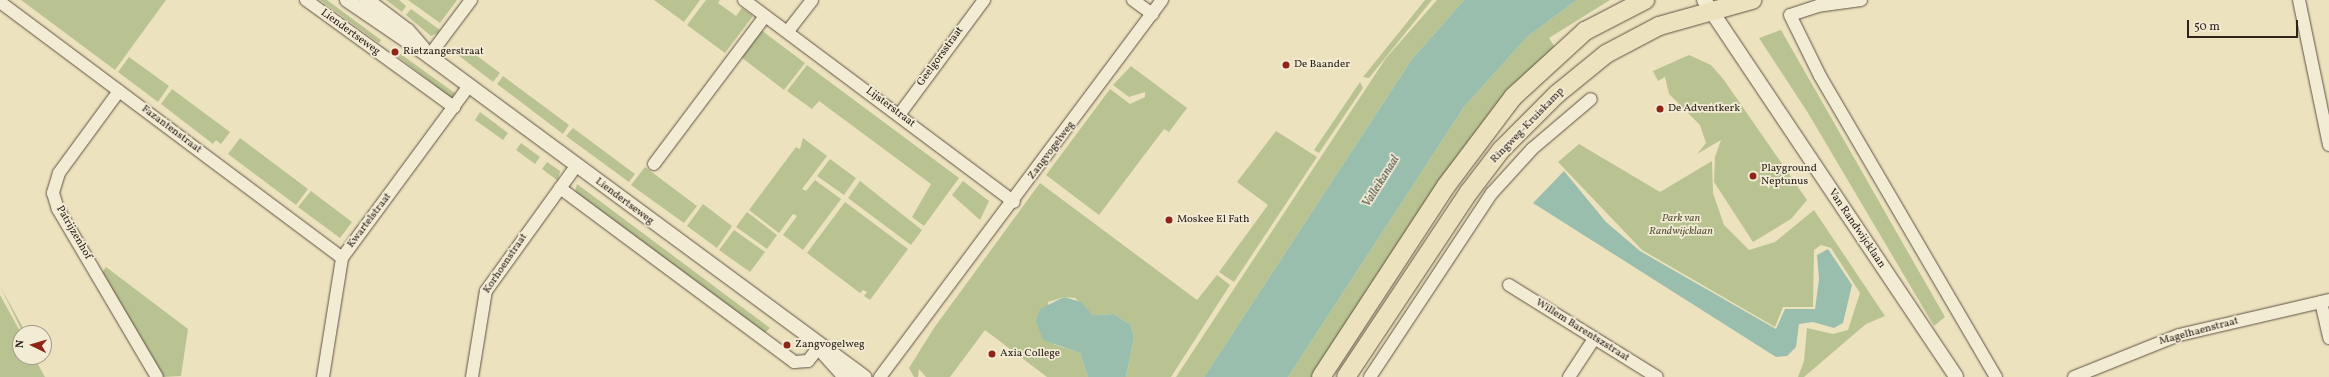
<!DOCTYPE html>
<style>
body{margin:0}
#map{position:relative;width:2329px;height:377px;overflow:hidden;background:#ede2be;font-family:Vollkorn,serif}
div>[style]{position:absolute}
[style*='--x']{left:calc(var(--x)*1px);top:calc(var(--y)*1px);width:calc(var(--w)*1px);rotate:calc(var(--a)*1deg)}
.green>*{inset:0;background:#b9c391}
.water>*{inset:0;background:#9abeae}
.roads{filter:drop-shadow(0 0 1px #5e5244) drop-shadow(0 0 1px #5e5244)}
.minor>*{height:12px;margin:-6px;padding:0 6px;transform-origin:6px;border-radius:6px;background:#f3ecd5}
.tertiary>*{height:14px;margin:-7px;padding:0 7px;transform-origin:7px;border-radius:7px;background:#f3ecd5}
.primary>*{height:18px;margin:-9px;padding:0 9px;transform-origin:9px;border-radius:9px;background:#ede2be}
.dots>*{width:11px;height:11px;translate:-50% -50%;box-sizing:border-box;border:2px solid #f3ecd5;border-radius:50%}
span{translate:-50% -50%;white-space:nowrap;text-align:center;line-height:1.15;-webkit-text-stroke:3.5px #f3ecd5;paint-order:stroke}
.street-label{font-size:11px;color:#2e221b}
.poi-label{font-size:11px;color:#2e221b}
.left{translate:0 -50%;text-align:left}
.park-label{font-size:11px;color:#58523e;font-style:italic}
.water-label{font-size:12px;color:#4e5147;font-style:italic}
.north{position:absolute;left:12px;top:325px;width:40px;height:40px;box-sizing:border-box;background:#f3ecd5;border:1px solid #a49b8b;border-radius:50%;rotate:275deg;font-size:11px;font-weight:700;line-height:16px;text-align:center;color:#2e221b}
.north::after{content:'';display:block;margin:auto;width:14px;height:18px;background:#8f2418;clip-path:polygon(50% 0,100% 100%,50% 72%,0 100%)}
.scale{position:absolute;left:2187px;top:20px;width:111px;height:18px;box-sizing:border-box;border:2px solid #2e221b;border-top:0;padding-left:5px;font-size:12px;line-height:14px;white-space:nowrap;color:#2e221b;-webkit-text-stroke:3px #f3ecd5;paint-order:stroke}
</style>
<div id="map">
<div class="green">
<div style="clip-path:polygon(21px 0,166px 0,115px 70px)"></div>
<div style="clip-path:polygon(320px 0,327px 0,381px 40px,379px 43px)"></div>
<div style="clip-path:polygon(386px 0,399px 0,406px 6px,402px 12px)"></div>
<div style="clip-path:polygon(408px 0,457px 0,440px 23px)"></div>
<div style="clip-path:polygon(654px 0,700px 0,684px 22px)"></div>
<div style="clip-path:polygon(706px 0,720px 0,718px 3px,736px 16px,742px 8px,753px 16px,725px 53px,687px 25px)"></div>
<div style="clip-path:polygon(1425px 0,1432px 0,1369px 78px,1363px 77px)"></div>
<div style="clip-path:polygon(1437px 0,1464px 0,1412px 59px,1204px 377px,1176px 377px,1386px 58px)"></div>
<div style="clip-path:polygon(1577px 0,1610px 0,1549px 38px,1554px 46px,1314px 377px,1288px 377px,1464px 107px,1528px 36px)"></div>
<div style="clip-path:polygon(411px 9px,440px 30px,438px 33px,431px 36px,406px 15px)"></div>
<div style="clip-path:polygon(761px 30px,805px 63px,784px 90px,741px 57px)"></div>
<div style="clip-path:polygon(1781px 30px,1945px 317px,1934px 326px,1808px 113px,1759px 38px)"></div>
<div style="clip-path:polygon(465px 47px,500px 73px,493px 82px,458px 55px)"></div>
<div style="clip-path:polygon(395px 50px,456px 94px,454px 98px,445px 99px,435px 85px,393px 53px)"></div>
<div style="clip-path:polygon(1689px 55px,1711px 65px,1724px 80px,1807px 200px,1791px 219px,1753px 242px,1714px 182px,1715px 157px,1721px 140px,1697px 154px,1706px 143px,1700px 125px,1669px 94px,1665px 77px,1658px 81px,1653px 71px)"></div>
<div style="clip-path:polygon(129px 57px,169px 86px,158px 102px,118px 72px)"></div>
<div style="clip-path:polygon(807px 65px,959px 178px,924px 226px,912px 217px,931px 184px,819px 101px,812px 109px,787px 91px)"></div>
<div style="clip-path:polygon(1131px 66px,1187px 108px,1169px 132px,1164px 129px,1099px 215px,1046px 175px,1110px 89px,1130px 104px,1145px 97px,1145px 92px,1129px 97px,1113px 85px)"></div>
<div style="clip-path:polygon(503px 76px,569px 125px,563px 134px,497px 84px)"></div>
<div style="clip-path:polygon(1360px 82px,1363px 88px,1319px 153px,1314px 150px)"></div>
<div style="clip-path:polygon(172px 89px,230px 132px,221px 144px,216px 140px,213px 144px,161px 104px)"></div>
<div style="clip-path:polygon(480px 112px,508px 133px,503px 140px,475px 120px)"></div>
<div style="clip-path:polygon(573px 128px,635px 174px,629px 182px,566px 136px)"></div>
<div style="clip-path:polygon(1276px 131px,1317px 157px,1234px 282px,1219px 272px,1268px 205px,1237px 182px)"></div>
<div style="clip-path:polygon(240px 138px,308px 189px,296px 205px,228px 154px)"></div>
<div style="clip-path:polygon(803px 138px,827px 156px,802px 189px,806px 191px,815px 180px,841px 199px,803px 250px,783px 235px,797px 216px,793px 214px,779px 233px,749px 210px,796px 147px,800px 149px)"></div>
<div style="clip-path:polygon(521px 143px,540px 157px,535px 164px,516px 150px)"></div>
<div style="clip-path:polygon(1579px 144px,1660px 192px,1712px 161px,1713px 193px,1724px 225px,1749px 250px,1775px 242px,1814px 210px,1885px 316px,1866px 324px,1804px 377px,1798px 377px,1804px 361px,1807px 328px,1833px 334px,1848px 330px,1860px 293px,1831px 248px,1821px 245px,1814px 250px,1813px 307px,1783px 307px,1775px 327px,1642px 250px,1558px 162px)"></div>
<div style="clip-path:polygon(830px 159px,856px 178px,844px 195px,817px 176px)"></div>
<div style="clip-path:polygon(547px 162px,560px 171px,558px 181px,542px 169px)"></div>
<div style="clip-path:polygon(645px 167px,697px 206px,684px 223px,631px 185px)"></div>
<div style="clip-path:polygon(860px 181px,922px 230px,911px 245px,848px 198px)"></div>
<div style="clip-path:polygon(963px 181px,989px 201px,980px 220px,952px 195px)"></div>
<div style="clip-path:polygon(1040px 183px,1197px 300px,1217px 275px,1230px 285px,1171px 377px,1126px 377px,1134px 337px,1131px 325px,1114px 314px,1093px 315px,1075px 298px,1064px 297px,1048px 302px,1053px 344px,1080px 353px,1088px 377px,1047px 377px,985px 330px,950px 377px,926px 377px,919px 369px,918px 377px,914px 377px,909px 368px,934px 328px)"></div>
<div style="clip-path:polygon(577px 184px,770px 328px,765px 333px,575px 192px)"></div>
<div style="clip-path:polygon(311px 191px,352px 222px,340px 238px,298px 207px)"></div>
<div style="clip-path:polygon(845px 202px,908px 249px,870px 300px,864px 296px,867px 292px,863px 290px,860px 293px,807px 253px)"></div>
<div style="clip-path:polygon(703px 204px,732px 226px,717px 248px,687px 226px)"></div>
<div style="clip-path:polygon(747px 212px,777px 235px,767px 249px,736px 227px)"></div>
<div style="clip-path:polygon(734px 230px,765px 252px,750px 272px,719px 250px)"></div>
<div style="clip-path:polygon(106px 267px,188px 329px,181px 376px,163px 377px,102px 273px)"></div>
<div style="clip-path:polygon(0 286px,26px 333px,23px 333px)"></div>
<div style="clip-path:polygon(0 295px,21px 333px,20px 357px,34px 357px,45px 377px,0 377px)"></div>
</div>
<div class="water">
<div style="clip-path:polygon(1464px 0,1577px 0,1528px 36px,1464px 107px,1288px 377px,1204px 377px,1412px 59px)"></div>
<div style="clip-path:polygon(1564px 171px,1606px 222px,1640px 251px,1776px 329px,1785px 309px,1815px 309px,1819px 279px,1817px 255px,1828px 249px,1852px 285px,1843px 323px,1834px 328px,1813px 322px,1799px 324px,1796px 347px,1787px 356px,1776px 357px,1533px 203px)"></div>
<div style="clip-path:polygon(1064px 297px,1081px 302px,1093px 315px,1114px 314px,1131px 325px,1134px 337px,1126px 377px,1088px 377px,1080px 353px,1043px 340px,1036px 321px,1040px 309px)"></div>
</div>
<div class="roads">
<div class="minor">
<div style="--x:306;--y:0;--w:183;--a:35.9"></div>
<div style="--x:744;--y:0;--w:337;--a:36.8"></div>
<div style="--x:1133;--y:0;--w:24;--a:36"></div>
<div style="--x:1861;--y:0;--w:43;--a:172.1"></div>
<div style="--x:1818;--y:6;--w:29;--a:162"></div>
<div style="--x:1790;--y:15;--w:68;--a:63.8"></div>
<div style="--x:1820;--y:76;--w:349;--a:59.7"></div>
<div style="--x:2299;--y:0;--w:148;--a:78.3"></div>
<div style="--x:0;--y:2;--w:427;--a:36.8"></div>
<div style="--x:788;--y:31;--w:39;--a:-52"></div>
<div style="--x:429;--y:56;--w:70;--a:-53.1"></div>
<div style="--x:119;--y:91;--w:102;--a:126.2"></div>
<div style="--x:59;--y:173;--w:21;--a:107"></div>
<div style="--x:53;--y:193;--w:17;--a:73"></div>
<div style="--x:58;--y:209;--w:195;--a:59.5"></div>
<div style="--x:899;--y:115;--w:143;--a:-53.5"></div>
<div style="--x:654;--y:164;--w:185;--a:-53.1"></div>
<div style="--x:560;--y:188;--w:292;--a:36.6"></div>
<div style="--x:794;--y:362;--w:14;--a:-4"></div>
<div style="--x:808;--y:361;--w:18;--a:-52"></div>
<div style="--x:1509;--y:285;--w:174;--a:31.9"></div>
<div style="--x:2321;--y:302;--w:37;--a:77"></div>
<div style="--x:323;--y:377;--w:121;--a:-80.9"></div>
<div style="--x:342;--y:258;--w:214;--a:-53.6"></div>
<div style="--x:472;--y:377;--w:87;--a:-80.8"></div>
<div style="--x:486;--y:291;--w:154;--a:-54.2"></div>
<div style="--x:880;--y:377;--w:471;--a:-53.2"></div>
<div style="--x:1370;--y:377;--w:221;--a:-56.5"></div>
<div style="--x:1492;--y:193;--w:59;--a:-47.7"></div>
<div style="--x:1532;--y:149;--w:77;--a:-40.3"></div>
<div style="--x:1569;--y:377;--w:45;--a:-56.7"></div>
<div style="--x:2074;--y:377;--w:113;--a:-21.8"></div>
<div style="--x:2179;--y:335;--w:154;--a:-13.1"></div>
</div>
<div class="tertiary">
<div style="--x:347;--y:0;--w:99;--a:34.3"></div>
<div style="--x:429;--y:56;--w:541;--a:36.42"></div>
<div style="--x:367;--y:0;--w:51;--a:37.1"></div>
<div style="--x:408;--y:31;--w:23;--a:49"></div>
<div style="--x:1704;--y:0;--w:453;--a:56.2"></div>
<div style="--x:820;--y:349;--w:38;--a:48"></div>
</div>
<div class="primary">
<div style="--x:1321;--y:377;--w:228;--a:-56.8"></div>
<div style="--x:1446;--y:186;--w:111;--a:-53"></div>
<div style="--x:1513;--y:97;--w:98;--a:-42.5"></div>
<div style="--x:1585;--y:31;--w:68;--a:-27.3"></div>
<div style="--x:1346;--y:377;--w:222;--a:-56.4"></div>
<div style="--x:1469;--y:192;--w:53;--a:-52.7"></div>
<div style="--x:1501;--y:150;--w:79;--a:-45"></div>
<div style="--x:1557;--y:94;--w:63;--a:-39.2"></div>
<div style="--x:1606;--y:54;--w:60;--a:-27.8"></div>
<div style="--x:1659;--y:26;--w:97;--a:-15.6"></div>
</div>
</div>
<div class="dots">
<div style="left:395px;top:52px;background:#8f2418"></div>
<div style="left:1286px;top:65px;background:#8f2418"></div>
<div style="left:1660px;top:109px;background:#8f2418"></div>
<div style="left:1753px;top:176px;background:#8f2418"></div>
<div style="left:1169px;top:220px;background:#8f2418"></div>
<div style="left:787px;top:345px;background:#8f2418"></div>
<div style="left:992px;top:354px;background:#8f2418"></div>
</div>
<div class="street-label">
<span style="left:350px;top:33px;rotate:36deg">Liendertseweg</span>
<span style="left:941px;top:57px;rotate:-54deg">Geelgorsstraat</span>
<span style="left:890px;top:108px;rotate:37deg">Lijsterstraat</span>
<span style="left:1528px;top:126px;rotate:-46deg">Ringweg-Kruiskamp</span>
<span style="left:171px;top:130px;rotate:37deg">Fazantenstraat</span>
<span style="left:1052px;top:151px;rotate:-53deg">Zangvogelweg</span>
<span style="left:624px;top:202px;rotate:37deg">Liendertseweg</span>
<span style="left:370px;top:221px;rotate:-53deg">Kwartelstraat</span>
<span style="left:1856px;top:229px;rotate:56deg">Van Randwijcklaan</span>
<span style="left:73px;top:233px;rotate:60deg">Patrijzenhof</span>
<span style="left:506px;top:264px;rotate:-56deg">Korhoenstraat</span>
<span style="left:1582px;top:331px;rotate:32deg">Willem Barentszstraat</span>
<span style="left:2199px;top:332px;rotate:-15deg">Magelhaenstraat</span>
</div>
<div class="poi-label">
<span class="left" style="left:403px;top:52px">Rietzangerstraat</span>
<span class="left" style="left:1294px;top:65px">De Baander</span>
<span class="left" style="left:1668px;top:109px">De Adventkerk</span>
<span class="left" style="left:1761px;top:176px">Playground<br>Neptunus</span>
<span class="left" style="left:1177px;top:220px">Moskee El Fath</span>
<span class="left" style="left:795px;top:345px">Zangvogelweg</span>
<span class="left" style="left:1000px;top:354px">Axia College</span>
</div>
<div class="park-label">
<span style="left:1681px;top:226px">Park van<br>Randwijcklaan</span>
</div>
<div class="water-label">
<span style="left:1382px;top:182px;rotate:-58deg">Valleikanaal</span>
</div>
<div class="north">N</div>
<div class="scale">50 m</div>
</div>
